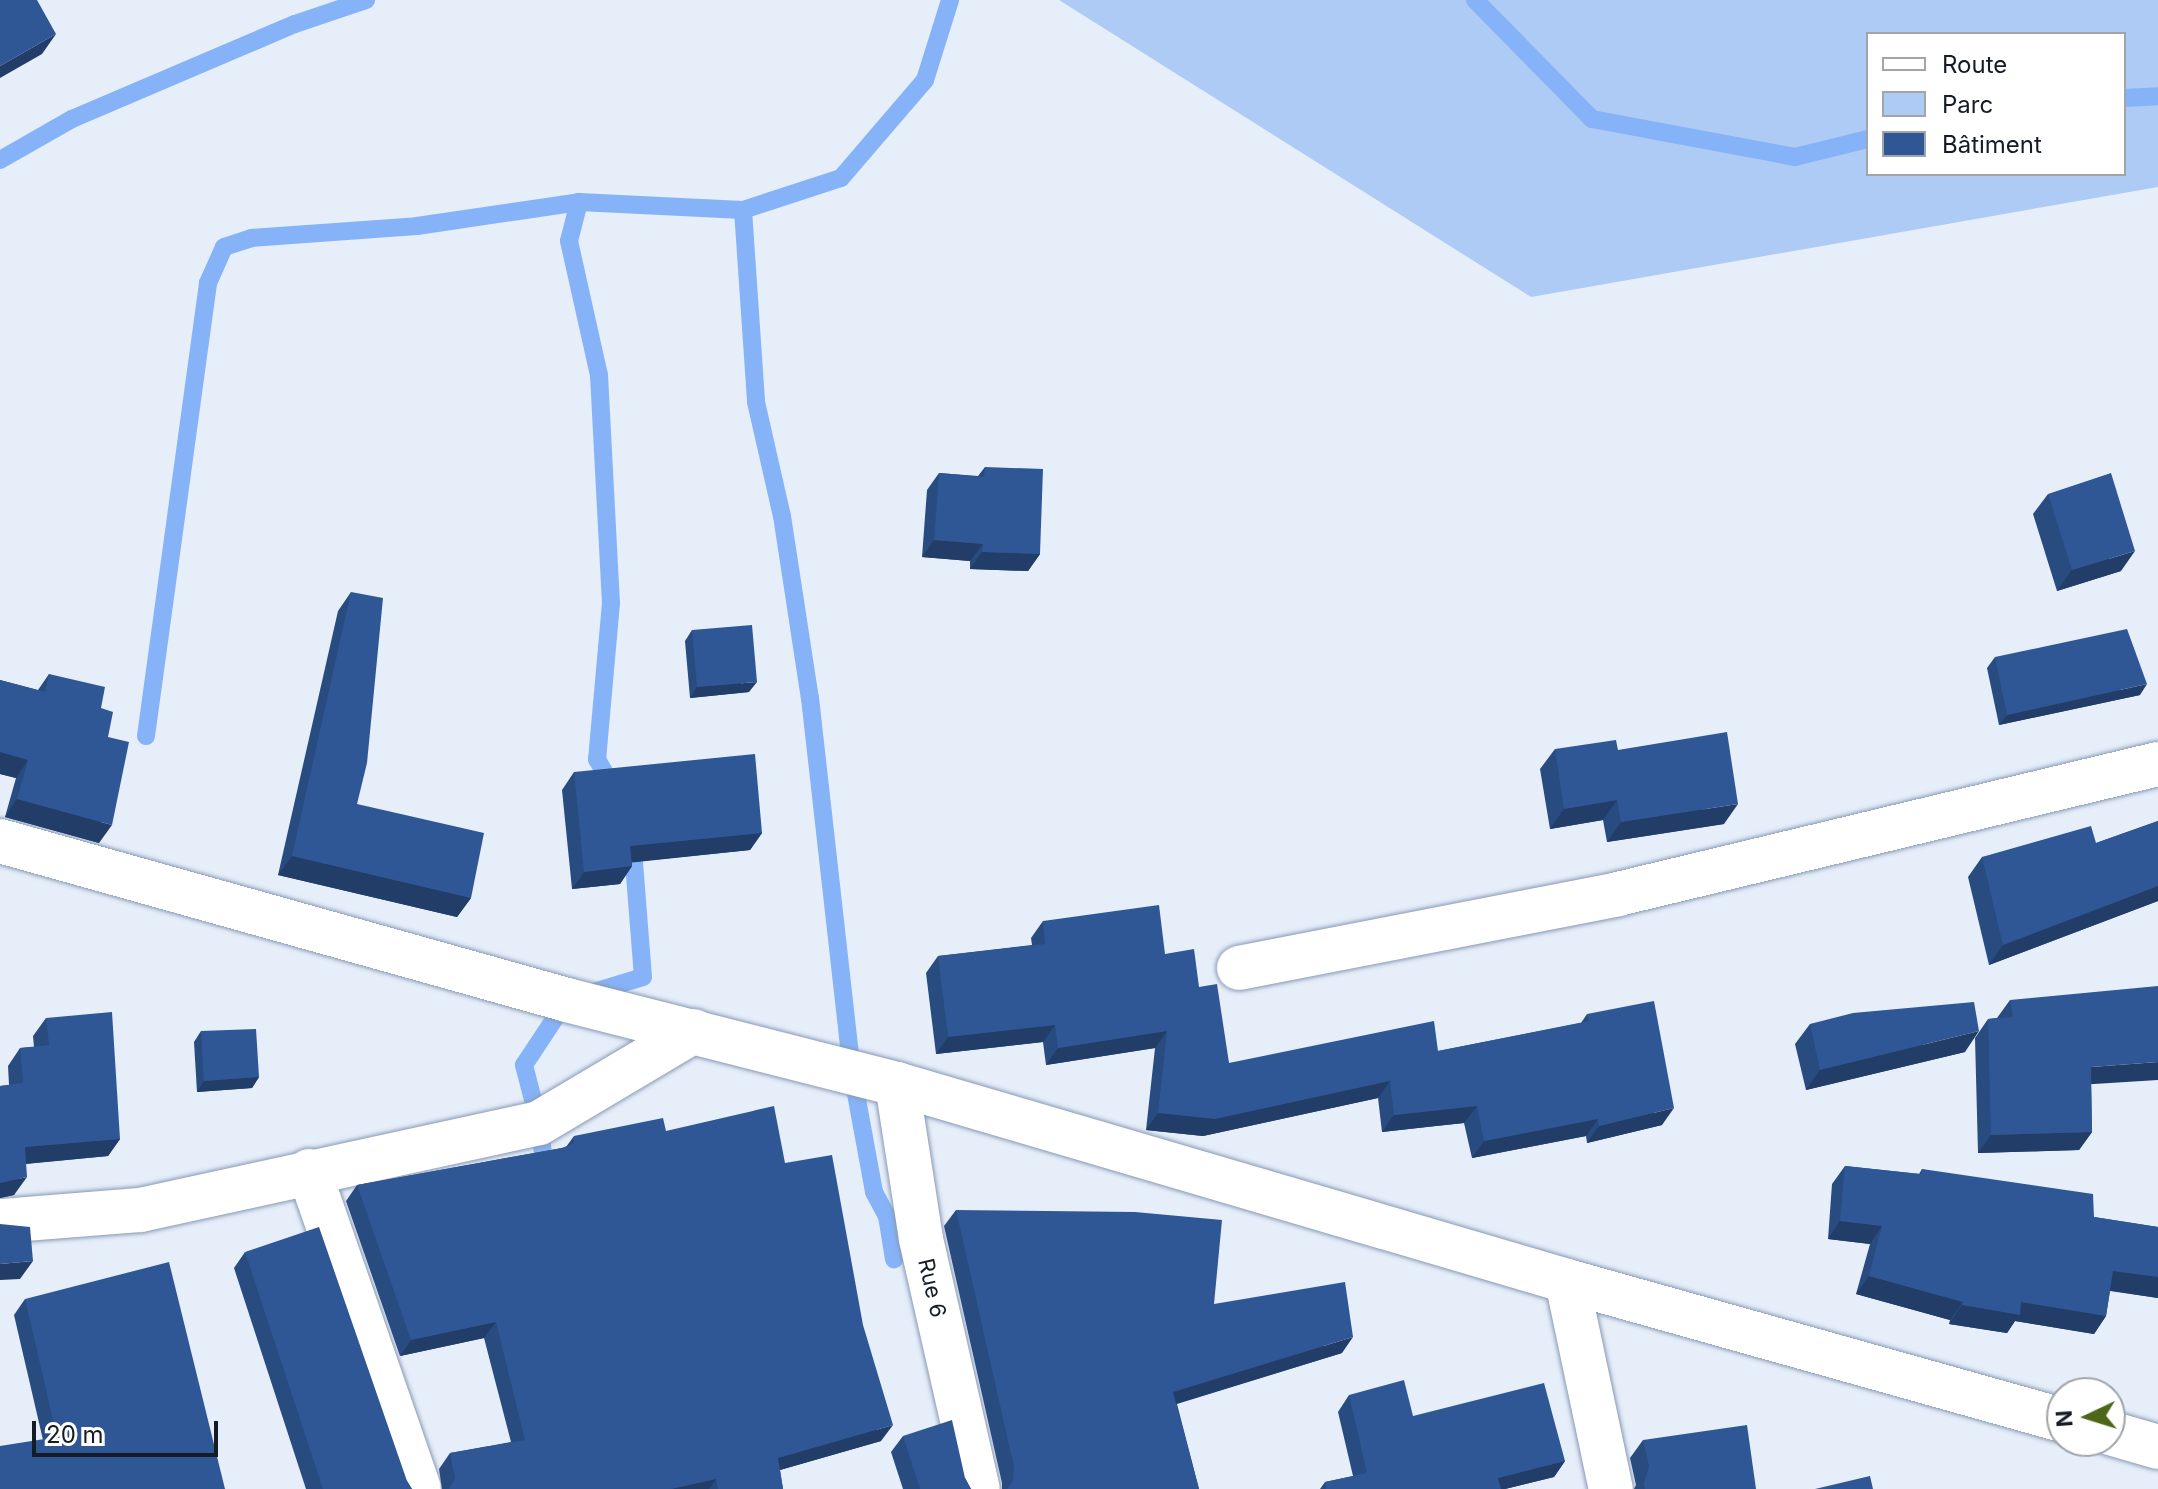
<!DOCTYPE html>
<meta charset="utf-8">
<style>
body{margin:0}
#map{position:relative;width:2158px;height:1489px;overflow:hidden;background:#e6eefa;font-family:Inter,sans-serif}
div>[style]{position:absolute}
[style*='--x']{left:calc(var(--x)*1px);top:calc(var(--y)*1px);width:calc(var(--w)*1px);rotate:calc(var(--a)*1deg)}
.green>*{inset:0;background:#aecbf6}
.stream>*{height:18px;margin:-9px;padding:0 9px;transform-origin:9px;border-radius:9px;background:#86b3f7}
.roads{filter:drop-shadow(0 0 2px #8799b4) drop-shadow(0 0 2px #8799b4)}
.minor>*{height:44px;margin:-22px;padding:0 22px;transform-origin:22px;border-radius:22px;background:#fff}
.wall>*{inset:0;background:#284b80}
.shaded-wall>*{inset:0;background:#213d68}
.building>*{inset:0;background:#2f5795}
span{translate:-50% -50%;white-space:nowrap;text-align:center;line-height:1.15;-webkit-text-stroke:8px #fff;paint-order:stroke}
.street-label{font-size:22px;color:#151c26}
.legend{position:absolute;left:1866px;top:32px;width:260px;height:144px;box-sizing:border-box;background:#fff;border:2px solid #a1a4a8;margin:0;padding:10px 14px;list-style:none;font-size:24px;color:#151c26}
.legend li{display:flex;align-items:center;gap:16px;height:40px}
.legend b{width:40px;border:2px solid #a1a4a8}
.north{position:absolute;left:2046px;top:1377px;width:80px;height:80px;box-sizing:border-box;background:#fff;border:2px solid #a1a4a8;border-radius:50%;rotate:266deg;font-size:22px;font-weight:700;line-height:32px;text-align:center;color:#151c26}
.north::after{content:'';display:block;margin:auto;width:28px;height:36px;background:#4e6617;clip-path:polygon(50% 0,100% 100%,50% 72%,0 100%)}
.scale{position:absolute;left:32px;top:1421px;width:186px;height:36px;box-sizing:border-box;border:4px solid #151c26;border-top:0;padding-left:10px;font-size:24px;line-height:28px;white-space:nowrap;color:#151c26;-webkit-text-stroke:6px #fff;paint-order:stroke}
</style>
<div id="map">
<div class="green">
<div style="clip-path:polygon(evenodd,1059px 0,2158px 0,2158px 187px,1531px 297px,1059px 0,1868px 34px,2124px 34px,2124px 174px,1868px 174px,1868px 34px)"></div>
</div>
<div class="stream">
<div style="--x:1475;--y:0;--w:167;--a:45.5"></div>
<div style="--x:1592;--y:119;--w:207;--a:10.6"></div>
<div style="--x:1795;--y:157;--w:75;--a:-13.9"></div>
<div style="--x:2124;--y:98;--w:34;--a:-3"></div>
<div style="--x:0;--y:160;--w:83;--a:-29.7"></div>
<div style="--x:72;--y:119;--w:242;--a:-23.1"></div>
<div style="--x:295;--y:24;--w:75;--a:-18.7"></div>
<div style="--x:579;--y:202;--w:40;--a:104.4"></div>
<div style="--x:569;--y:241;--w:137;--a:77.4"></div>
<div style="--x:599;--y:375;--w:228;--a:87"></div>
<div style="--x:611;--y:603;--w:157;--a:95.1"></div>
<div style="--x:597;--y:759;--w:33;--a:61"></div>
<div style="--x:743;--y:210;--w:192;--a:86.1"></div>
<div style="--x:756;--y:402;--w:117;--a:77.2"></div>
<div style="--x:782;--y:516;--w:184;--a:81.3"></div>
<div style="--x:810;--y:698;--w:376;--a:83.6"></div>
<div style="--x:852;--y:1072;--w:122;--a:79.6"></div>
<div style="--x:874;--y:1192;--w:27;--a:62"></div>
<div style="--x:887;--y:1216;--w:44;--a:80.8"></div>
<div style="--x:146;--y:736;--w:457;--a:-82.2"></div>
<div style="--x:208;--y:283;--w:39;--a:-66"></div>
<div style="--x:224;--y:247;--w:28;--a:-18"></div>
<div style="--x:251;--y:238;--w:166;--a:-4.1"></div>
<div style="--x:417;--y:226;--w:164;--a:-8.4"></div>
<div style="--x:579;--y:202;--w:164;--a:2.8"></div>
<div style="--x:743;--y:210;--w:103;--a:-18.1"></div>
<div style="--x:841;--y:178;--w:129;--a:-49.4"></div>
<div style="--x:925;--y:80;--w:84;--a:-72.6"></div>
<div style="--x:546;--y:1176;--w:53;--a:-97.5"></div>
<div style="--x:539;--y:1123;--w:60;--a:-104.5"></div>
<div style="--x:524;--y:1065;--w:78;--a:-56.5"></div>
<div style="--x:567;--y:1000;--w:79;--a:-16.8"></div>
<div style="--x:643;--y:977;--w:139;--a:-94.5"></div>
</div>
<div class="roads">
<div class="minor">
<div style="--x:0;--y:841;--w:589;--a:15.66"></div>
<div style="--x:567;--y:1000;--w:341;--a:14.3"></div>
<div style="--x:897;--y:1084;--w:698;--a:16.38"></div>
<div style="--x:1567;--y:1281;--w:514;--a:15.69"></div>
<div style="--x:1239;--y:968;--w:386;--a:-11"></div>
<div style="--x:1618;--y:894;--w:555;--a:-13.54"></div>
<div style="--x:897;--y:1084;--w:157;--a:81.2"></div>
<div style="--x:921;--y:1239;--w:256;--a:77.2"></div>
<div style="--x:309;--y:1171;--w:336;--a:70.9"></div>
<div style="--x:0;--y:1221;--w:140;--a:-4.5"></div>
<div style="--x:140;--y:1210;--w:408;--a:-12.3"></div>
<div style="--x:539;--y:1123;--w:180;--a:-30.7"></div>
<div style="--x:1567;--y:1281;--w:213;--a:78.1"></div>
<div style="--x:2110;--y:1433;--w:50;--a:16.3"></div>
</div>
</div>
<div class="wall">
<div style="clip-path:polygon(985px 467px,1040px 554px,1028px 571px,970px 569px,970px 561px,922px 557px,927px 490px,939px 473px,978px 476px)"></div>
<div style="clip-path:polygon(2048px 494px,2121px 571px,2057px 591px,2033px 514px)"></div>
<div style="clip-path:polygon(351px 592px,357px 804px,471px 898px,457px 917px,278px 875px,338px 611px)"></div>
<div style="clip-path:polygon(692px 630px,749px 692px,690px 698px,685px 641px)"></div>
<div style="clip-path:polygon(1995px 657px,2140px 695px,1999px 725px,1987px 668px)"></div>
<div style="clip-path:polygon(49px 674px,101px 708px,108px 737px,99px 843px,5px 817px,16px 778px,0 774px,0 680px,38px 690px)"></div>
<div style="clip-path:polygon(1555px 749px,1618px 750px,1724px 824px,1607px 842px,1603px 820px,1550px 829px,1540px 769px)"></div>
<div style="clip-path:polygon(574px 772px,762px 833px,750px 850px,632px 862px,632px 866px,620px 884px,572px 889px,562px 790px)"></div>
<div style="clip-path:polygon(2158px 821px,2158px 901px,1989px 965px,1968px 877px,1982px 857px,2096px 843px)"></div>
<div style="clip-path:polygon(1043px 921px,1165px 954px,1199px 987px,1229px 1063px,1438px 1051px,1581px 1023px,1587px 1014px,1662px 1125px,1587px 1143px,1586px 1136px,1472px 1158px,1464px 1123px,1382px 1132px,1378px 1098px,1203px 1136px,1146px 1130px,1155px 1048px,1046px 1065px,1043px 1042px,936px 1054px,926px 973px,938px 956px,1032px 945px,1031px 938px)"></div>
<div style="clip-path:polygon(2010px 1000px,2091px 1084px,2092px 1132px,2079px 1150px,1978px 1153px,1975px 1038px,1988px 1019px,1997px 1018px)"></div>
<div style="clip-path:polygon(46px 1018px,120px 1139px,108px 1156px,26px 1164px,14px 1195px,0 1198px,0 1086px,9px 1085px,8px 1066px,20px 1048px,34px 1047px,33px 1036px)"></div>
<div style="clip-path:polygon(1810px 1024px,1965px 1052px,1806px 1090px,1795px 1044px)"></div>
<div style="clip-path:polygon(201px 1031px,259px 1077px,252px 1088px,197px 1092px,194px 1042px)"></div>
<div style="clip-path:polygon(666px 1131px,785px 1163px,881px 1441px,780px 1470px,783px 1489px,442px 1489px,439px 1469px,450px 1453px,511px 1442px,484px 1338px,400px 1356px,346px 1201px,357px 1185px,562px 1148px,566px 1147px,574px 1136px)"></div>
<div style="clip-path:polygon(1845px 1166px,1919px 1174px,1922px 1169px,2094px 1217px,2158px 1227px,2158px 1298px,2110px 1291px,2106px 1316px,2094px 1334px,2015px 1321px,2007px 1333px,1949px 1324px,1950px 1320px,1856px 1294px,1870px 1244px,1828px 1239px,1832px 1184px)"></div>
<div style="clip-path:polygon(956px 1210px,1214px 1304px,1342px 1353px,1177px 1404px,1199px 1489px,1002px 1489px,1002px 1483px,944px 1226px)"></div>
<div style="clip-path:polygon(245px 1252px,407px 1481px,412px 1489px,306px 1489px,234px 1268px)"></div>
<div style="clip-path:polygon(25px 1299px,225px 1489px,43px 1440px,14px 1315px)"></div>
<div style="clip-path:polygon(1349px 1395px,1413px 1416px,1565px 1461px,1554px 1477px,1505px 1489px,1320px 1489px,1325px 1482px,1353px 1476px,1338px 1412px)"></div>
<div style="clip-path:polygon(903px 1436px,965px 1478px,971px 1489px,903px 1489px,891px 1452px)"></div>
<div style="clip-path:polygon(1643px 1440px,1756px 1489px,1634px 1489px,1636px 1485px,1630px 1458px)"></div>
</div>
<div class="shaded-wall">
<div style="clip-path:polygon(56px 34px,42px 54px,0 78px,0 66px)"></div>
<div style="clip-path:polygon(934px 540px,983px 544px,970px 561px,922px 557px)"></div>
<div style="clip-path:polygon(2135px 551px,2121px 571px,2057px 591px,2072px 570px)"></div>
<div style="clip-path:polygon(982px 552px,1040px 554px,1028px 571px,970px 569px)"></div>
<div style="clip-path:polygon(757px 682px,749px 692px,690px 698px,697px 687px)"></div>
<div style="clip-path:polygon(2147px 684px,2140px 695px,1999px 725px,2007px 715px)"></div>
<div style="clip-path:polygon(0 752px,28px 760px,16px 778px,0 774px)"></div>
<div style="clip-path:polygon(17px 799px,112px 825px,99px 843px,5px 817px)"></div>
<div style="clip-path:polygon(1617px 800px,1603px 820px,1550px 829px,1564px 809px)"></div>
<div style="clip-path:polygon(1738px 804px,1724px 824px,1607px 842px,1621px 822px)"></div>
<div style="clip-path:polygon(762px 833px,750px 850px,618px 864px,630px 846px)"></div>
<div style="clip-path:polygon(292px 856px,471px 898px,457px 917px,278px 875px)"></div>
<div style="clip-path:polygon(632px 866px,620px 884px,572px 889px,584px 872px)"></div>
<div style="clip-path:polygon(2158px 886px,2158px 901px,1989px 965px,2003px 945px)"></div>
<div style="clip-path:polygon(1055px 1025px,1043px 1042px,936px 1054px,948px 1037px)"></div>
<div style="clip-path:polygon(1167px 1031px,1155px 1048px,1046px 1065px,1058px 1048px)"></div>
<div style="clip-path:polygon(1979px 1031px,1965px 1052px,1806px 1090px,1820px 1070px)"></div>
<div style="clip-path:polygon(2158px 1062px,2158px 1080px,2078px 1085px,2091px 1067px)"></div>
<div style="clip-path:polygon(259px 1077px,252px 1088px,197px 1092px,204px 1081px)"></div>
<div style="clip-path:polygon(1390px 1081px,1378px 1098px,1203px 1136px,1146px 1130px,1158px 1113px)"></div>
<div style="clip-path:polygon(1477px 1106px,1464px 1123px,1382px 1132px,1394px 1115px)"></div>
<div style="clip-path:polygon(1674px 1108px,1662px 1125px,1587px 1143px,1599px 1126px)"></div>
<div style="clip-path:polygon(1598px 1119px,1586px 1136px,1472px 1158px,1484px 1141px)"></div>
<div style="clip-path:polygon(2092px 1132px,2079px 1150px,1978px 1153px,1991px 1135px)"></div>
<div style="clip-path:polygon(120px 1139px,108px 1156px,12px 1165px,25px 1147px)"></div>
<div style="clip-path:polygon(27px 1177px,14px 1195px,0 1198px,0 1183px)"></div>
<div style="clip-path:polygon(1840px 1221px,1882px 1226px,1870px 1244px,1828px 1239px)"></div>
<div style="clip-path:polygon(33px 1261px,20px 1279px,0 1280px,0 1264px)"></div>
<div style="clip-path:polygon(2113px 1271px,2158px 1277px,2158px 1298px,2100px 1289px)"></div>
<div style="clip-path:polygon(1869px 1276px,1963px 1302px,1950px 1320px,1856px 1294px)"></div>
<div style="clip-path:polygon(2021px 1302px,2106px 1316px,2094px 1334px,2015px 1321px,2007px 1333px,1949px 1324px,1962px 1305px)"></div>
<div style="clip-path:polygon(496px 1322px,484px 1338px,400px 1356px,411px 1340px)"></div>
<div style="clip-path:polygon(1353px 1337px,1342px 1353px,1162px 1408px,1173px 1392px)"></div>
<div style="clip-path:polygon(893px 1425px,881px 1441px,766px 1474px,778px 1458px)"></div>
<div style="clip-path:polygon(1565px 1461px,1554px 1477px,1505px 1489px,1490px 1489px,1498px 1478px)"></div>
<div style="clip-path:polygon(716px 1479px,709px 1489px,671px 1489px)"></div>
</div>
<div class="building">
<div style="clip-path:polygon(0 0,37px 0,56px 34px,0 66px)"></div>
<div style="clip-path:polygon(985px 467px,1043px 469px,1040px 554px,982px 552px,983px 544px,934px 540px,939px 473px,984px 477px)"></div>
<div style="clip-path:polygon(2111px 473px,2135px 551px,2072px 570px,2048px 494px)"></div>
<div style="clip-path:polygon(351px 592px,383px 598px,367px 763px,357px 804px,484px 833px,471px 898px,292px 856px)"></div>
<div style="clip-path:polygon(752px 625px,757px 682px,697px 687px,692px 630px)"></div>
<div style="clip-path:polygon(2127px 629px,2147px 684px,2007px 715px,1995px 657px)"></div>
<div style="clip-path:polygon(49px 674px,105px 687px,101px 708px,113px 712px,108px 737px,129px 742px,112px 825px,17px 799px,28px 760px,0 752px,0 680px,45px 692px)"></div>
<div style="clip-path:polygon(1727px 732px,1738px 804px,1621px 822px,1617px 800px,1564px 809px,1555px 749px,1616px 740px,1618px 750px)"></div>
<div style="clip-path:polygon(755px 754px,762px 833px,630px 846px,632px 866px,584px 872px,574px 772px)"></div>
<div style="clip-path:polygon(2158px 821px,2158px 886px,2003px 945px,1982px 857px,2091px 826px,2096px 843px)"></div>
<div style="clip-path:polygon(1159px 905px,1165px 954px,1194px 949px,1199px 987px,1217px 984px,1229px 1063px,1434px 1021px,1438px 1051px,1589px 1021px,1587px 1014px,1654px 1001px,1674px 1108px,1599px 1126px,1598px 1119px,1484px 1141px,1477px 1106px,1394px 1115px,1390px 1081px,1215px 1119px,1158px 1113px,1167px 1031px,1058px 1048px,1055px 1025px,948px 1037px,938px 956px,1045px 944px,1043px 921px)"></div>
<div style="clip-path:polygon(2158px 986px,2158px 1062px,2091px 1067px,2092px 1132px,1991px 1135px,1988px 1019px,2013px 1017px,2010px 1000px)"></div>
<div style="clip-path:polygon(1974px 1002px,1979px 1031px,1820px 1070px,1810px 1024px,1853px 1013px)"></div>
<div style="clip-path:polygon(112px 1012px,120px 1139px,25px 1147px,27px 1177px,0 1183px,0 1086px,23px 1083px,20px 1048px,49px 1045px,46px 1018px)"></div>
<div style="clip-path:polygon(256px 1029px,259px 1077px,204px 1081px,201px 1031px)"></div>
<div style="clip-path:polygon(774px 1106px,785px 1163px,832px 1155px,863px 1325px,893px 1425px,778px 1458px,783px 1489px,718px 1489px,716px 1479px,671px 1489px,449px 1489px,455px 1478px,450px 1453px,525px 1440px,496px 1322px,411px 1340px,357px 1185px,562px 1148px,574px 1143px,574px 1136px,663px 1118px,666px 1131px)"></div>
<div style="clip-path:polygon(1845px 1166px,1921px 1174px,1922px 1169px,2093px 1194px,2094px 1217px,2158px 1227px,2158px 1277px,2113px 1271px,2106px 1316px,2021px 1302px,2020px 1315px,1962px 1305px,1963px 1302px,1869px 1276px,1882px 1226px,1840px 1221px)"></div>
<div style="clip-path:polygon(956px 1210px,1135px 1212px,1222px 1220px,1214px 1304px,1345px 1282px,1353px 1337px,1173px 1392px,1199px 1489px,1007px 1489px,1013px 1481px,1014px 1467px)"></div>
<div style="clip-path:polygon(0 1224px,30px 1227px,33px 1261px,0 1264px)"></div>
<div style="clip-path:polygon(319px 1227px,407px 1481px,412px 1489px,323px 1489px,245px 1252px)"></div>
<div style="clip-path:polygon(169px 1262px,225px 1489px,0 1489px,0 1446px,57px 1437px,25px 1299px)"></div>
<div style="clip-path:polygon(1404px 1380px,1413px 1416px,1544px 1383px,1565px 1461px,1498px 1478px,1501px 1489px,1326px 1489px,1325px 1482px,1367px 1473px,1349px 1395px)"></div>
<div style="clip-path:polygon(952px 1420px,965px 1478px,971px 1489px,920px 1489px,903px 1436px)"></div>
<div style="clip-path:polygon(1747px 1425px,1756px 1489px,1645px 1489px,1644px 1484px,1649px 1466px,1643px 1440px)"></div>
<div style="clip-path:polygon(1870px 1476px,1873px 1489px,1815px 1489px)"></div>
</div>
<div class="street-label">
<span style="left:932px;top:1288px;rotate:77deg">Rue 6</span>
</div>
<ul class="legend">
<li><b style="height:10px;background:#fff"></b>Route</li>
<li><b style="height:22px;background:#aecbf6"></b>Parc</li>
<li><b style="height:22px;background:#2f5795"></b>Bâtiment</li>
</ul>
<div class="north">N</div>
<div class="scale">20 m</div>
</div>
